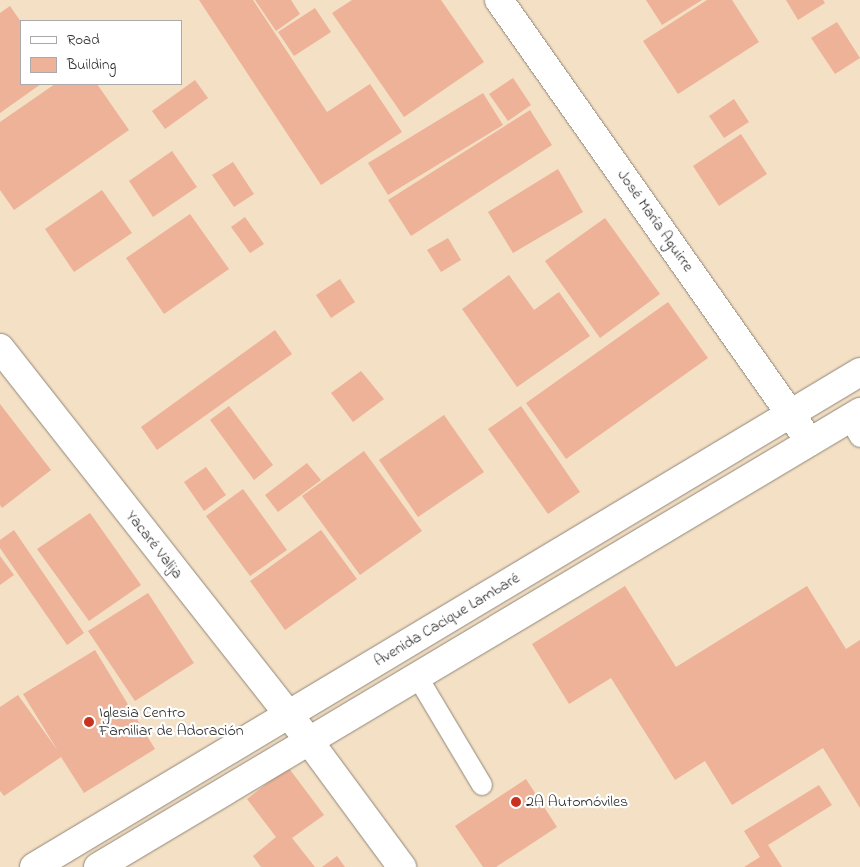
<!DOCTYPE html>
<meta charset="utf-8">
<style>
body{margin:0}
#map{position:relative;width:860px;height:867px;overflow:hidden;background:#f4e0c5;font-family:"Indie Flower",sans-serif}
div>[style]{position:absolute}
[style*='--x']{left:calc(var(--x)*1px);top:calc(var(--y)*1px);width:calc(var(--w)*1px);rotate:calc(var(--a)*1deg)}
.building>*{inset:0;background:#edb298}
.roads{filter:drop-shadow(0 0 1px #908678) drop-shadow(0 0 1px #908678)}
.service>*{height:20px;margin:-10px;padding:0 10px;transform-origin:10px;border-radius:10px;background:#fff}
.minor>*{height:28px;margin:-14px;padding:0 14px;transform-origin:14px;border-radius:14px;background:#fff}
.tertiary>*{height:28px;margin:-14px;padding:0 14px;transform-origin:14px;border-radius:14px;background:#fff}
.primary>*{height:28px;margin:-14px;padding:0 14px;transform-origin:14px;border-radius:14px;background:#fff}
.dots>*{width:14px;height:14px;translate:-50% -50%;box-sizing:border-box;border:2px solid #fff;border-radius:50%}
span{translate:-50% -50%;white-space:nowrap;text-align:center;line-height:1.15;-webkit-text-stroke:4.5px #fff;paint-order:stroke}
.street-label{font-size:16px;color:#2b2b2b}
.poi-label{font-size:16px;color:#2b2b2b}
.left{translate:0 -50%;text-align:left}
.legend{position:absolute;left:20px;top:20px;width:162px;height:65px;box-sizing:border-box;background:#fff;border:1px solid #aaa;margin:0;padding:6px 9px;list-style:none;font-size:15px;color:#2b2b2b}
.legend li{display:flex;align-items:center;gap:10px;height:25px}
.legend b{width:25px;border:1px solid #aaa}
</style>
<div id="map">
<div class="building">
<div style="clip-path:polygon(199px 0,253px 0,327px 112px,370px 84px,402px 132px,321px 185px)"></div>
<div style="clip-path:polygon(255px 0,291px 0,300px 14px,276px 31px)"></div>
<div style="clip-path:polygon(352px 0,441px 0,484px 62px,404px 117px,332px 13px)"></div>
<div style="clip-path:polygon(646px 0,702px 0,662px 25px)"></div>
<div style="clip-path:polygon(707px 0,732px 0,759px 42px,678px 94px,643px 41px)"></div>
<div style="clip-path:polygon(786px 0,823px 0,825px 3px,798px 20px)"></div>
<div style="clip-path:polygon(10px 6px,21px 22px,21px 84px,41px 84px,0 113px,0 13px)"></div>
<div style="clip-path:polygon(315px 8px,331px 32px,294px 56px,278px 32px)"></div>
<div style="clip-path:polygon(837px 22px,860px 58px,835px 74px,811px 38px)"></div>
<div style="clip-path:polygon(513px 78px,531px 105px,508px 121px,489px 94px)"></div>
<div style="clip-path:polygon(195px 80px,208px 98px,165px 129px,152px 111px)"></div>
<div style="clip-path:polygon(55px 84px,97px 84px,129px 130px,14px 210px,0 190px,0 122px)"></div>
<div style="clip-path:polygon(483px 93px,503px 125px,388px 195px,368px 163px)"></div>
<div style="clip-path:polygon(734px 99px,749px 122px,724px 138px,709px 116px)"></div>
<div style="clip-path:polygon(530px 110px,552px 145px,411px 236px,388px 200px)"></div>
<div style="clip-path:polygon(741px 134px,767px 174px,719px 206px,693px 166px)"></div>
<div style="clip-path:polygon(172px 151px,197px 187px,153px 217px,129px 181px)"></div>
<div style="clip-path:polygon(233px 162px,254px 194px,234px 207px,212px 175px)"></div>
<div style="clip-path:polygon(558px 169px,583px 212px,513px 253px,488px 212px)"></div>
<div style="clip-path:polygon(102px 190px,132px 233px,74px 272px,45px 229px)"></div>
<div style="clip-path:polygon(190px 214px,229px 269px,164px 314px,126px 258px)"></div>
<div style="clip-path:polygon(245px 217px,264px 244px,250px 253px,231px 227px)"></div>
<div style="clip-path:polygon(605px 218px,660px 294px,600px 338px,545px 261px)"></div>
<div style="clip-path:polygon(448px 238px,461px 260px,441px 272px,427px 250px)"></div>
<div style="clip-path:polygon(509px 275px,534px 310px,559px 292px,590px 336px,517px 387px,462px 309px)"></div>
<div style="clip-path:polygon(340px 279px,355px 302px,331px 318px,316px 295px)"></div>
<div style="clip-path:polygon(668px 302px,708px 358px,566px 459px,526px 403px)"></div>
<div style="clip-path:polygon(275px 330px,292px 354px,157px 450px,141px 427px)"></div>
<div style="clip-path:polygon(361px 371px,384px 399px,353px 422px,331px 393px)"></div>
<div style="clip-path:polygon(0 404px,51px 470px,2px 508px,0 505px)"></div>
<div style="clip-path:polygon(229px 406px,273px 465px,254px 480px,210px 420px)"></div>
<div style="clip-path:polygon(521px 406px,580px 492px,548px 514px,488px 429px)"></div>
<div style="clip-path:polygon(444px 415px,484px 472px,418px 517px,379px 460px)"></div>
<div style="clip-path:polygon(364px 451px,422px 531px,360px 575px,302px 496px)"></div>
<div style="clip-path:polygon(307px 463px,321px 480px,278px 512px,265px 495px)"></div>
<div style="clip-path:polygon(206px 467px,226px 495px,204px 511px,184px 482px)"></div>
<div style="clip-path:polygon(243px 489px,287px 550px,250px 576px,206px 516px)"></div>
<div style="clip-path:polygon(90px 513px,141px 585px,89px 621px,37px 549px)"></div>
<div style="clip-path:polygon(14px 530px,84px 633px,67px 645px,0 548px,0 540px)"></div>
<div style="clip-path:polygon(321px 530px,357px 579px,285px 630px,250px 581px)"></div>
<div style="clip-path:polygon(0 556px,14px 575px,0 585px)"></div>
<div style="clip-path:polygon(625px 586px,676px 667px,807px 586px,846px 649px,860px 640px,860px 808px,823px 748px,732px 805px,705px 761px,675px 780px,611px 678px,569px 704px,532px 644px)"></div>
<div style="clip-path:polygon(148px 593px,194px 663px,135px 701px,88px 631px)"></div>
<div style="clip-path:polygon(95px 650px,155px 749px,84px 793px,61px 757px,4px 796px,0 791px,0 707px,18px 695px,58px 751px,23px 694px)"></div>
<div style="clip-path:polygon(288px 767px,324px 815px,292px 838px,315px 867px,261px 867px,253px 856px,276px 837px,247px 799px)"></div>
<div style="clip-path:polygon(526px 779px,557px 827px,496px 867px,483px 867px,455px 826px)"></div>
<div style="clip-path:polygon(819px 785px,832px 805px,768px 845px,782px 867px,744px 867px,760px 857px,744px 831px)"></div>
<div style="clip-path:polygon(337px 856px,345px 867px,322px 867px)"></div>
</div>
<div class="roads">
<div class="service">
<div style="--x:849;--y:418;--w:22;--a:60"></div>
<div style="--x:417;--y:676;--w:127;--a:59.2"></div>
</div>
<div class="minor">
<div style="--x:499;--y:0;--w:540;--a:54.87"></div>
<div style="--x:309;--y:741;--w:157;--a:53.6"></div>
</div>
<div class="tertiary">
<div style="--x:0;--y:348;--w:500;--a:51.8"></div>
</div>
<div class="primary">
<div style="--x:34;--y:867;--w:963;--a:-30.93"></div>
<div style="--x:98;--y:867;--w:888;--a:-30.84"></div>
</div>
</div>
<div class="dots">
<div style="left:89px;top:722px;background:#c8321e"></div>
<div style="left:516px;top:802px;background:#c8321e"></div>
</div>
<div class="street-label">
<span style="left:655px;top:221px;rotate:55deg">José María Aguirre</span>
<span style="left:154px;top:545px;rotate:52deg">Yacaré Valija</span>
<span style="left:447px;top:620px;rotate:-31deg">Avenida Cacique Lambaré</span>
</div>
<div class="poi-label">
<span class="left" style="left:99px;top:722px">Iglesia Centro<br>Familiar de Adoración</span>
<span class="left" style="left:526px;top:802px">2A Automóviles</span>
</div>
<ul class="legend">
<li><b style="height:6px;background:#fff"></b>Road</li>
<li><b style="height:14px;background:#edb298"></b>Building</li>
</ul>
</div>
